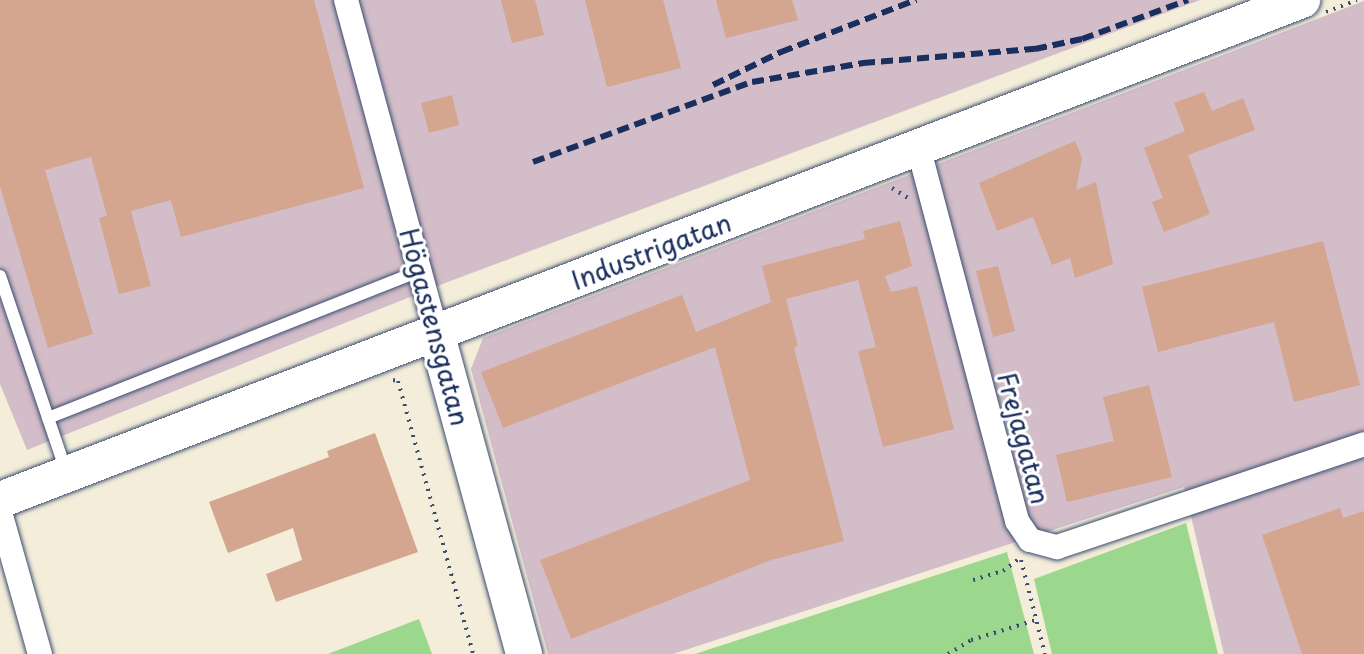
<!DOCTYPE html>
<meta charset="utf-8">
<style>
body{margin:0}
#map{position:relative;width:1364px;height:654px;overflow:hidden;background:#f3edd9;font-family:"Playpen Sans",sans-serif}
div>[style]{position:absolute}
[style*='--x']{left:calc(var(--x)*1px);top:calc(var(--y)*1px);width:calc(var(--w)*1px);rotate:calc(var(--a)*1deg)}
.industrial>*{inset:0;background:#d2bdc8}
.green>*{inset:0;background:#9bd78c}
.building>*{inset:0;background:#d4a58f}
.path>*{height:4px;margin-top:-2px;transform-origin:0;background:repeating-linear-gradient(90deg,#3b4c70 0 2px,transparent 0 8px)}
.roads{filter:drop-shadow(0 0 2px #3b4c70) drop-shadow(0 0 2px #3b4c70)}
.lane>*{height:12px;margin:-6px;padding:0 6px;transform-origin:6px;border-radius:6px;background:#fff}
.street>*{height:24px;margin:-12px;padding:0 12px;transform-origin:12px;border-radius:12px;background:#fff}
.secondary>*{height:36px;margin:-18px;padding:0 18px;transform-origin:18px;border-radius:18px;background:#fff}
.rail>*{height:6px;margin-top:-3px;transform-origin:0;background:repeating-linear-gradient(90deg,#1b2f5e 0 12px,transparent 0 18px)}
span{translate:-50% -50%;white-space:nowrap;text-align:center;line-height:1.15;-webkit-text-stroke:6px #fff;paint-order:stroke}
.street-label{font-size:26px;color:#1b2f5e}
</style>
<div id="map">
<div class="industrial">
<div style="clip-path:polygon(0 0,1200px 0,445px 283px,27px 450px,0 384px)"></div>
<div style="clip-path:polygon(1364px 1px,1364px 654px,1224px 654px,1184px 487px,673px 654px,548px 654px,471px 369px,483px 338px)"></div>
</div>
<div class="green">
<div style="clip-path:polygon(1186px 523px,1218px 654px,1052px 654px,1034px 579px)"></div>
<div style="clip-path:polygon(1007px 552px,1034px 654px,695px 654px)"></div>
<div style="clip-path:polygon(419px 619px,432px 654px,328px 654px)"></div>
</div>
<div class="building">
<div style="clip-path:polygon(0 0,314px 0,364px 188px,181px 237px,171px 200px,131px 211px,151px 286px,119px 294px,99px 218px,107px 216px,91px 157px,45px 170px,93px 334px,48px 348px,0 186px)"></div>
<div style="clip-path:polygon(501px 0,535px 0,544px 35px,512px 43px)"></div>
<div style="clip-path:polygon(585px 0,663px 0,681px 68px,607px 87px)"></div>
<div style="clip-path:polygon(716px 0,792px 0,798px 20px,726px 38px)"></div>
<div style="clip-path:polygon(1204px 92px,1212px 111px,1243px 98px,1255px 130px,1188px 155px,1210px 214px,1164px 232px,1152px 202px,1163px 198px,1144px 148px,1185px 131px,1174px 103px)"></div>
<div style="clip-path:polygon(452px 95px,459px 125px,429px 133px,421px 103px)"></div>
<div style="clip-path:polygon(1075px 141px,1082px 158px,1076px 190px,1096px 182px,1113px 264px,1075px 278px,1070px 258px,1052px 265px,1033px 217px,997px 231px,979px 183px)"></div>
<div style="clip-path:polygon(900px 221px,912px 266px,885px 276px,891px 292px,917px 286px,954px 429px,883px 447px,858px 351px,876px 347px,858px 280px,786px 299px,798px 346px,794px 348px,844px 541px,771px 560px,571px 639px,540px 560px,750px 480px,715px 347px,503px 428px,481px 372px,682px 295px,696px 332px,771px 302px,762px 266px,865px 239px,863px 231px)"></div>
<div style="clip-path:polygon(1323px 241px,1360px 385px,1294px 402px,1274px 322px,1158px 352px,1142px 287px)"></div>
<div style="clip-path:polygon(998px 266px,1015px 331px,993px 337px,976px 271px)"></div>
<div style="clip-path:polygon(1149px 385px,1172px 477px,1067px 502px,1056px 455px,1114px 441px,1103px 397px)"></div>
<div style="clip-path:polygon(375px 433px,418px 552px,276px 602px,266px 574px,302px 560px,293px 528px,228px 553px,209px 502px,329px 457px,327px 451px)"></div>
<div style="clip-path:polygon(1340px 508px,1343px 518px,1364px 511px,1364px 654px,1302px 654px,1262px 535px)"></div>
</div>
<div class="path">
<div style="--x:1326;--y:12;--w:33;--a:-21"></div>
<div style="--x:892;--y:188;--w:19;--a:32"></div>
<div style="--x:393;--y:380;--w:5;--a:11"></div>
<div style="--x:398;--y:381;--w:283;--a:74.6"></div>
<div style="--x:1021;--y:560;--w:97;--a:75.7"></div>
<div style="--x:973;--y:580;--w:31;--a:-17"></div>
<div style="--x:1003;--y:571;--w:20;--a:-37"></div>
<div style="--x:948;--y:654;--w:27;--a:-31"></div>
<div style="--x:971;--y:640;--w:68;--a:-17.1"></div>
</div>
<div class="roads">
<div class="lane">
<div style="--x:0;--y:276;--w:206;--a:71.3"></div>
<div style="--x:48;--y:418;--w:399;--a:-21.6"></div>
</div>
<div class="street">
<div style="--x:346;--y:0;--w:344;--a:74.8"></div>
<div style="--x:918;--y:146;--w:388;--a:75.2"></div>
<div style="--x:1017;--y:521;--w:23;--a:56"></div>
<div style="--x:1030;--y:540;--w:28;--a:15"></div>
<div style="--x:1057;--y:547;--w:324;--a:-18.5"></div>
<div style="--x:0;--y:512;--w:148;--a:74.3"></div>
</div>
<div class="secondary">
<div style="--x:436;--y:332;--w:334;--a:74.7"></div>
<div style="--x:0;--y:500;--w:1395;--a:-21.01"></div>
</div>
</div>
<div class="rail">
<div style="--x:713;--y:85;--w:76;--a:-25.9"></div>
<div style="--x:781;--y:52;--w:145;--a:-21.1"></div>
<div style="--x:533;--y:162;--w:233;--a:-20.1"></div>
<div style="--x:752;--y:82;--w:113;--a:-9.7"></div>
<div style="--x:863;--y:63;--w:173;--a:-4.7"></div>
<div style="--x:1035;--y:49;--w:48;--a:-12"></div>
<div style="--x:1082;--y:39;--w:113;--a:-20.2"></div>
</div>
<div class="street-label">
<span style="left:651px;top:251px;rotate:-21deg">Industrigatan</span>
<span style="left:435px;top:327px;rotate:75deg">Högastensgatan</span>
<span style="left:1024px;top:438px;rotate:75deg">Frejagatan</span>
</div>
</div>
